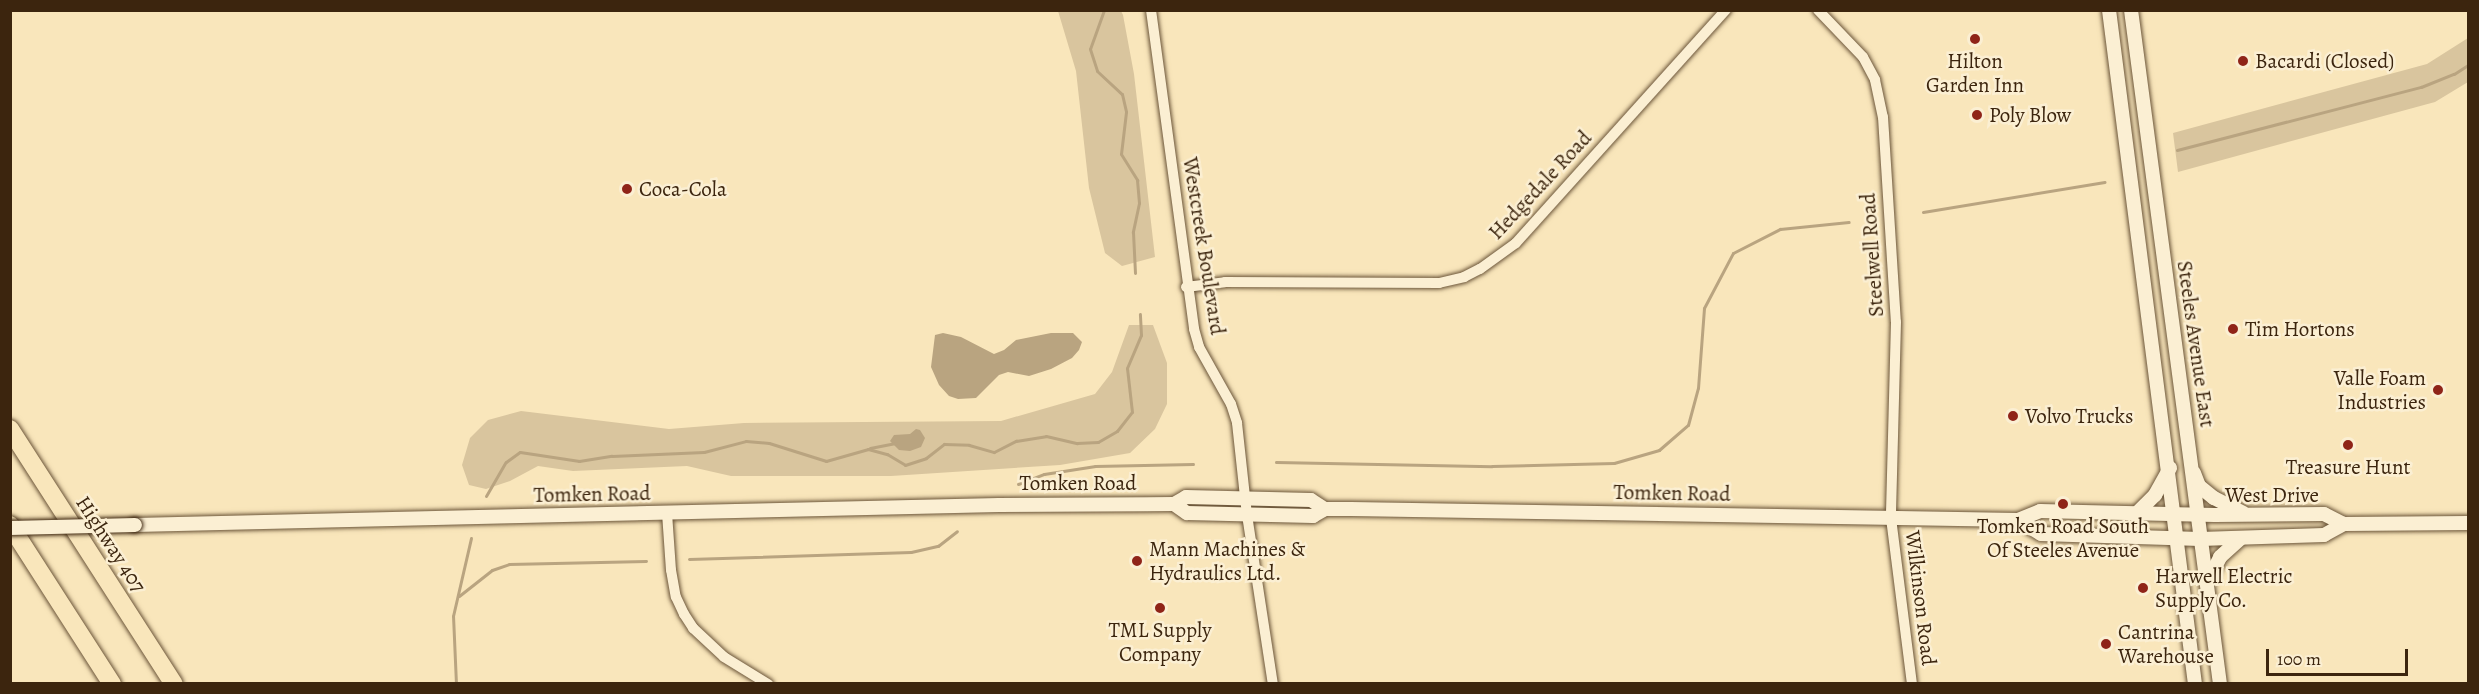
<!DOCTYPE html>
<style>
body{margin:0}
#map{position:relative;width:2479px;height:694px;overflow:hidden;background:#f9e6bb;font-family:Alegreya,serif}
div>[style]{position:absolute}
[style*='--x']{left:calc(var(--x)*1px);top:calc(var(--y)*1px);width:calc(var(--w)*1px);rotate:calc(var(--a)*1deg)}
.green>*{inset:0;background:#d9c59e}
.water>*{inset:0;background:#b9a480}
.stream>*{height:3px;margin:-1.5px;padding:0 1.5px;transform-origin:1.5px;border-radius:1.5px;background:#b9a480}
.roads{filter:drop-shadow(0 0 2px #6b5539) drop-shadow(0 0 2px #6b5539)}
.street>*{height:10px;margin:-5px;padding:0 5px;transform-origin:5px;border-radius:5px;background:#fbefd3}
.secondary>*{height:14px;margin:-7px;padding:0 7px;transform-origin:7px;border-radius:7px;background:#fbefd3}
.highway>*{height:18px;margin:-9px;padding:0 9px;transform-origin:9px;border-radius:9px;background:#f9e6bb}
.bridges{filter:drop-shadow(0 0 2px #3c250e) drop-shadow(0 0 2px #3c250e)}
.secondary-bridge>*{height:14px;margin:-7px;padding:0 7px;transform-origin:7px;border-radius:7px;background:#fbefd3}
.dots>*{width:16px;height:16px;translate:-50% -50%;box-sizing:border-box;border:3px solid #fbefd3;border-radius:50%}
span{translate:-50% -50%;white-space:nowrap;text-align:center;line-height:1.15;-webkit-text-stroke:5px #fbefd3;paint-order:stroke}
.poi-label{font-size:21px;color:#3c250e}
.left{translate:0 -50%;text-align:left}
.right{translate:-100% -50%;text-align:right}
.street-label{font-size:21px;color:#3c250e}
.frame{position:absolute;inset:0;border:12px solid #3c250e;pointer-events:none}
.scale{position:absolute;left:2266px;top:649px;width:142px;height:27px;box-sizing:border-box;border:3px solid #3c250e;border-top:0;padding-left:8px;font-size:18px;line-height:21px;white-space:nowrap;color:#3c250e;-webkit-text-stroke:4px #fbefd3;paint-order:stroke}
</style>
<div id="map">
<div class="green">
<div style="clip-path:polygon(1058px 11px,1121px 11px,1123px 15px,1134px 74px,1155px 257px,1122px 266px,1105px 253px,1089px 188px,1076px 71px)"></div>
<div style="clip-path:polygon(2468px 38px,2468px 82px,2435px 102px,2178px 172px,2173px 133px,2427px 64px)"></div>
<div style="clip-path:polygon(1129px 325px,1153px 325px,1167px 363px,1167px 404px,1155px 429px,1130px 453px,1060px 465px,891px 476px,731px 476px,687px 466px,573px 471px,538px 466px,510px 481px,486px 489px,469px 485px,462px 465px,470px 438px,488px 420px,521px 411px,669px 429px,744px 423px,1001px 421px,1095px 394px,1112px 372px)"></div>
</div>
<div class="water">
<div style="clip-path:polygon(943px 333px,961px 337px,994px 354px,1004px 350px,1016px 340px,1051px 333px,1073px 333px,1082px 342px,1079px 350px,1072px 358px,1051px 369px,1029px 376px,1008px 372px,999px 375px,976px 398px,958px 399px,949px 396px,939px 385px,931px 367px,935px 335px)"></div>
<div style="clip-path:polygon(916px 429px,920px 430px,925px 438px,921px 447px,910px 451px,899px 450px,890px 441px,894px 435px,910px 434px)"></div>
</div>
<div class="stream">
<div style="--x:1104;--y:10;--w:41;--a:109.7"></div>
<div style="--x:1090;--y:49;--w:23;--a:72"></div>
<div style="--x:1097;--y:71;--w:34;--a:43"></div>
<div style="--x:1122;--y:94;--w:18;--a:77"></div>
<div style="--x:1126;--y:112;--w:42;--a:96.8"></div>
<div style="--x:1121;--y:154;--w:31;--a:58"></div>
<div style="--x:1137;--y:180;--w:23;--a:85"></div>
<div style="--x:1139;--y:203;--w:30;--a:102"></div>
<div style="--x:1133;--y:232;--w:41;--a:87.2"></div>
<div style="--x:2177;--y:150;--w:252;--a:-14.5"></div>
<div style="--x:2421;--y:87;--w:35;--a:-22"></div>
<div style="--x:2454;--y:74;--w:17;--a:-33"></div>
<div style="--x:1923;--y:212;--w:184;--a:-9.4"></div>
<div style="--x:870;--y:448;--w:26;--a:-11"></div>
<div style="--x:1276;--y:462;--w:216;--a:1.1"></div>
<div style="--x:1492;--y:466;--w:122;--a:-1.4"></div>
<div style="--x:1614;--y:463;--w:47;--a:-16.1"></div>
<div style="--x:1659;--y:450;--w:38;--a:-41"></div>
<div style="--x:1688;--y:425;--w:38;--a:-75"></div>
<div style="--x:1698;--y:388;--w:80;--a:-85.7"></div>
<div style="--x:1704;--y:308;--w:62;--a:-62.2"></div>
<div style="--x:1733;--y:253;--w:53;--a:-27.1"></div>
<div style="--x:1780;--y:229;--w:69;--a:-5.8"></div>
<div style="--x:1018;--y:484;--w:28;--a:-21"></div>
<div style="--x:1044;--y:474;--w:52;--a:-8.9"></div>
<div style="--x:1095;--y:466;--w:98;--a:-1.2"></div>
<div style="--x:486;--y:496;--w:39;--a:-60"></div>
<div style="--x:506;--y:462;--w:17;--a:-36"></div>
<div style="--x:520;--y:452;--w:60;--a:8.7"></div>
<div style="--x:579;--y:461;--w:33;--a:-9"></div>
<div style="--x:612;--y:456;--w:92;--a:-2.5"></div>
<div style="--x:704;--y:452;--w:43;--a:-14.7"></div>
<div style="--x:746;--y:441;--w:23;--a:5"></div>
<div style="--x:769;--y:443;--w:60;--a:17.5"></div>
<div style="--x:826;--y:461;--w:44;--a:-15.9"></div>
<div style="--x:868;--y:449;--w:20;--a:15"></div>
<div style="--x:887;--y:454;--w:21;--a:31"></div>
<div style="--x:905;--y:465;--w:22;--a:-18"></div>
<div style="--x:926;--y:458;--w:23;--a:-38"></div>
<div style="--x:944;--y:444;--w:25;--a:2"></div>
<div style="--x:969;--y:445;--w:26;--a:16"></div>
<div style="--x:994;--y:452;--w:25;--a:-27"></div>
<div style="--x:1016;--y:441;--w:30;--a:-9"></div>
<div style="--x:1046;--y:436;--w:32;--a:13"></div>
<div style="--x:1077;--y:443;--w:21;--a:-3"></div>
<div style="--x:1098;--y:442;--w:22;--a:-30"></div>
<div style="--x:1117;--y:431;--w:24;--a:-52"></div>
<div style="--x:1132;--y:412;--w:44;--a:-96.5"></div>
<div style="--x:1127;--y:368;--w:36;--a:-67"></div>
<div style="--x:1141;--y:335;--w:21;--a:-93"></div>
<div style="--x:689;--y:559;--w:222;--a:-1.8"></div>
<div style="--x:911;--y:552;--w:28;--a:-13"></div>
<div style="--x:938;--y:546;--w:24;--a:-38"></div>
<div style="--x:459;--y:596;--w:42;--a:-38.2"></div>
<div style="--x:492;--y:570;--w:18;--a:-19"></div>
<div style="--x:509;--y:564;--w:137;--a:-1.3"></div>
<div style="--x:456;--y:684;--w:68;--a:-92.5"></div>
<div style="--x:453;--y:616;--w:80;--a:-77"></div>
</div>
<div class="roads">
<div class="street">
<div style="--x:1151;--y:10;--w:322;--a:82.3"></div>
<div style="--x:1194;--y:329;--w:19;--a:74"></div>
<div style="--x:1199;--y:347;--w:65;--a:60.7"></div>
<div style="--x:1231;--y:404;--w:20;--a:72"></div>
<div style="--x:1237;--y:423;--w:93;--a:83.8"></div>
<div style="--x:1247;--y:515;--w:171;--a:81.3"></div>
<div style="--x:1818;--y:10;--w:65;--a:46.2"></div>
<div style="--x:1863;--y:57;--w:26;--a:62"></div>
<div style="--x:1875;--y:80;--w:38;--a:78"></div>
<div style="--x:1883;--y:117;--w:205;--a:86.4"></div>
<div style="--x:1896;--y:322;--w:196;--a:91.5"></div>
<div style="--x:1891;--y:518;--w:167;--a:82.8"></div>
<div style="--x:1186;--y:287;--w:39;--a:-7"></div>
<div style="--x:1225;--y:282;--w:214;--a:0.3"></div>
<div style="--x:1439;--y:283;--w:26;--a:-13"></div>
<div style="--x:1464;--y:277;--w:18;--a:-27"></div>
<div style="--x:1480;--y:269;--w:44;--a:-35.8"></div>
<div style="--x:1516;--y:243;--w:314;--a:-48"></div>
<div style="--x:667;--y:513;--w:57;--a:86"></div>
<div style="--x:671;--y:570;--w:27;--a:80"></div>
<div style="--x:676;--y:597;--w:19;--a:65"></div>
<div style="--x:684;--y:614;--w:17;--a:57"></div>
<div style="--x:693;--y:628;--w:42;--a:43.1"></div>
<div style="--x:724;--y:657;--w:52;--a:31.5"></div>
</div>
<div class="secondary">
<div style="--x:2109;--y:10;--w:679;--a:82.73"></div>
<div style="--x:2131;--y:10;--w:680;--a:82.48"></div>
<div style="--x:2194;--y:473;--w:14;--a:69"></div>
<div style="--x:2199;--y:486;--w:19;--a:39"></div>
<div style="--x:2214;--y:498;--w:33;--a:27"></div>
<div style="--x:1174;--y:504;--w:16;--a:35"></div>
<div style="--x:1187;--y:513;--w:126;--a:1.4"></div>
<div style="--x:1313;--y:516;--w:14;--a:-30"></div>
<div style="--x:1325;--y:509;--w:26;--a:0"></div>
<div style="--x:1351;--y:509;--w:667;--a:0.94"></div>
<div style="--x:2018;--y:520;--w:24;--a:-22"></div>
<div style="--x:2040;--y:511;--w:175;--a:1.3"></div>
<div style="--x:2215;--y:515;--w:109;--a:-0.5"></div>
<div style="--x:2324;--y:514;--w:22;--a:27"></div>
<div style="--x:2344;--y:524;--w:124;--a:-0.5"></div>
<div style="--x:2136;--y:514;--w:27;--a:-45"></div>
<div style="--x:2155;--y:495;--w:31;--a:-61"></div>
<div style="--x:2018;--y:520;--w:27;--a:31"></div>
<div style="--x:2041;--y:534;--w:159;--a:1.8"></div>
<div style="--x:2200;--y:539;--w:124;--a:-1.8"></div>
<div style="--x:2324;--y:535;--w:23;--a:-29"></div>
<div style="--x:135;--y:525;--w:864;--a:-1.33"></div>
<div style="--x:999;--y:505;--w:175;--a:-0.3"></div>
<div style="--x:1174;--y:504;--w:14;--a:-30"></div>
<div style="--x:1186;--y:497;--w:125;--a:1.4"></div>
<div style="--x:1311;--y:500;--w:17;--a:33"></div>
<div style="--x:2207;--y:583;--w:29;--a:-63"></div>
<div style="--x:2220;--y:557;--w:28;--a:-42"></div>
</div>
<div class="highway">
<div style="--x:10;--y:429;--w:303;--a:57.3"></div>
<div style="--x:10;--y:525;--w:189;--a:57.3"></div>
</div>
</div>
<div class="bridges">
<div class="secondary-bridge">
<div style="--x:10;--y:528;--w:125;--a:-1.4"></div>
</div>
</div>
<div class="dots">
<div style="left:1975px;top:39px;background:#8f2418"></div>
<div style="left:2243px;top:61px;background:#8f2418"></div>
<div style="left:1977px;top:115px;background:#8f2418"></div>
<div style="left:627px;top:189px;background:#8f2418"></div>
<div style="left:2233px;top:329px;background:#8f2418"></div>
<div style="left:2438px;top:390px;background:#8f2418"></div>
<div style="left:2013px;top:416px;background:#8f2418"></div>
<div style="left:2348px;top:445px;background:#8f2418"></div>
<div style="left:2063px;top:504px;background:#8f2418"></div>
<div style="left:1137px;top:561px;background:#8f2418"></div>
<div style="left:2143px;top:588px;background:#8f2418"></div>
<div style="left:1160px;top:608px;background:#8f2418"></div>
<div style="left:2106px;top:644px;background:#8f2418"></div>
</div>
<div class="poi-label">
<span style="left:1975px;top:73px">Hilton<br>Garden Inn</span>
<span class="left" style="left:2255px;top:61px">Bacardi (Closed)</span>
<span class="left" style="left:1989px;top:115px">Poly Blow</span>
<span class="left" style="left:639px;top:189px">Coca-Cola</span>
<span class="left" style="left:2245px;top:329px">Tim Hortons</span>
<span class="right" style="left:2426px;top:390px">Valle Foam<br>Industries</span>
<span class="left" style="left:2025px;top:416px">Volvo Trucks</span>
<span style="left:2348px;top:467px">Treasure Hunt</span>
<span style="left:2063px;top:538px">Tomken Road South<br>Of Steeles Avenue</span>
<span class="left" style="left:1149px;top:561px">Mann Machines &amp;<br>Hydraulics Ltd.</span>
<span class="left" style="left:2155px;top:588px">Harwell Electric<br>Supply Co.</span>
<span style="left:1160px;top:642px">TML Supply<br>Company</span>
<span class="left" style="left:2118px;top:644px">Cantrina<br>Warehouse</span>
</div>
<div class="street-label">
<span style="left:1540px;top:185px;rotate:-47deg">Hedgedale Road</span>
<span style="left:1204px;top:246px;rotate:81deg">Westcreek Boulevard</span>
<span style="left:1872px;top:255px;rotate:-94deg">Steelwell Road</span>
<span style="left:2196px;top:344px;rotate:82deg">Steeles Avenue East</span>
<span style="left:1078px;top:483px">Tomken Road</span>
<span style="left:1672px;top:493px;rotate:1deg">Tomken Road</span>
<span style="left:592px;top:494px;rotate:-1deg">Tomken Road</span>
<span style="left:2272px;top:495px">West Drive</span>
<span style="left:111px;top:544px;rotate:57deg">Highway 407</span>
<span style="left:1921px;top:598px;rotate:83deg">Wilkinson Road</span>
</div>
<div class="frame"></div>
<div class="scale">100 m</div>
</div>
